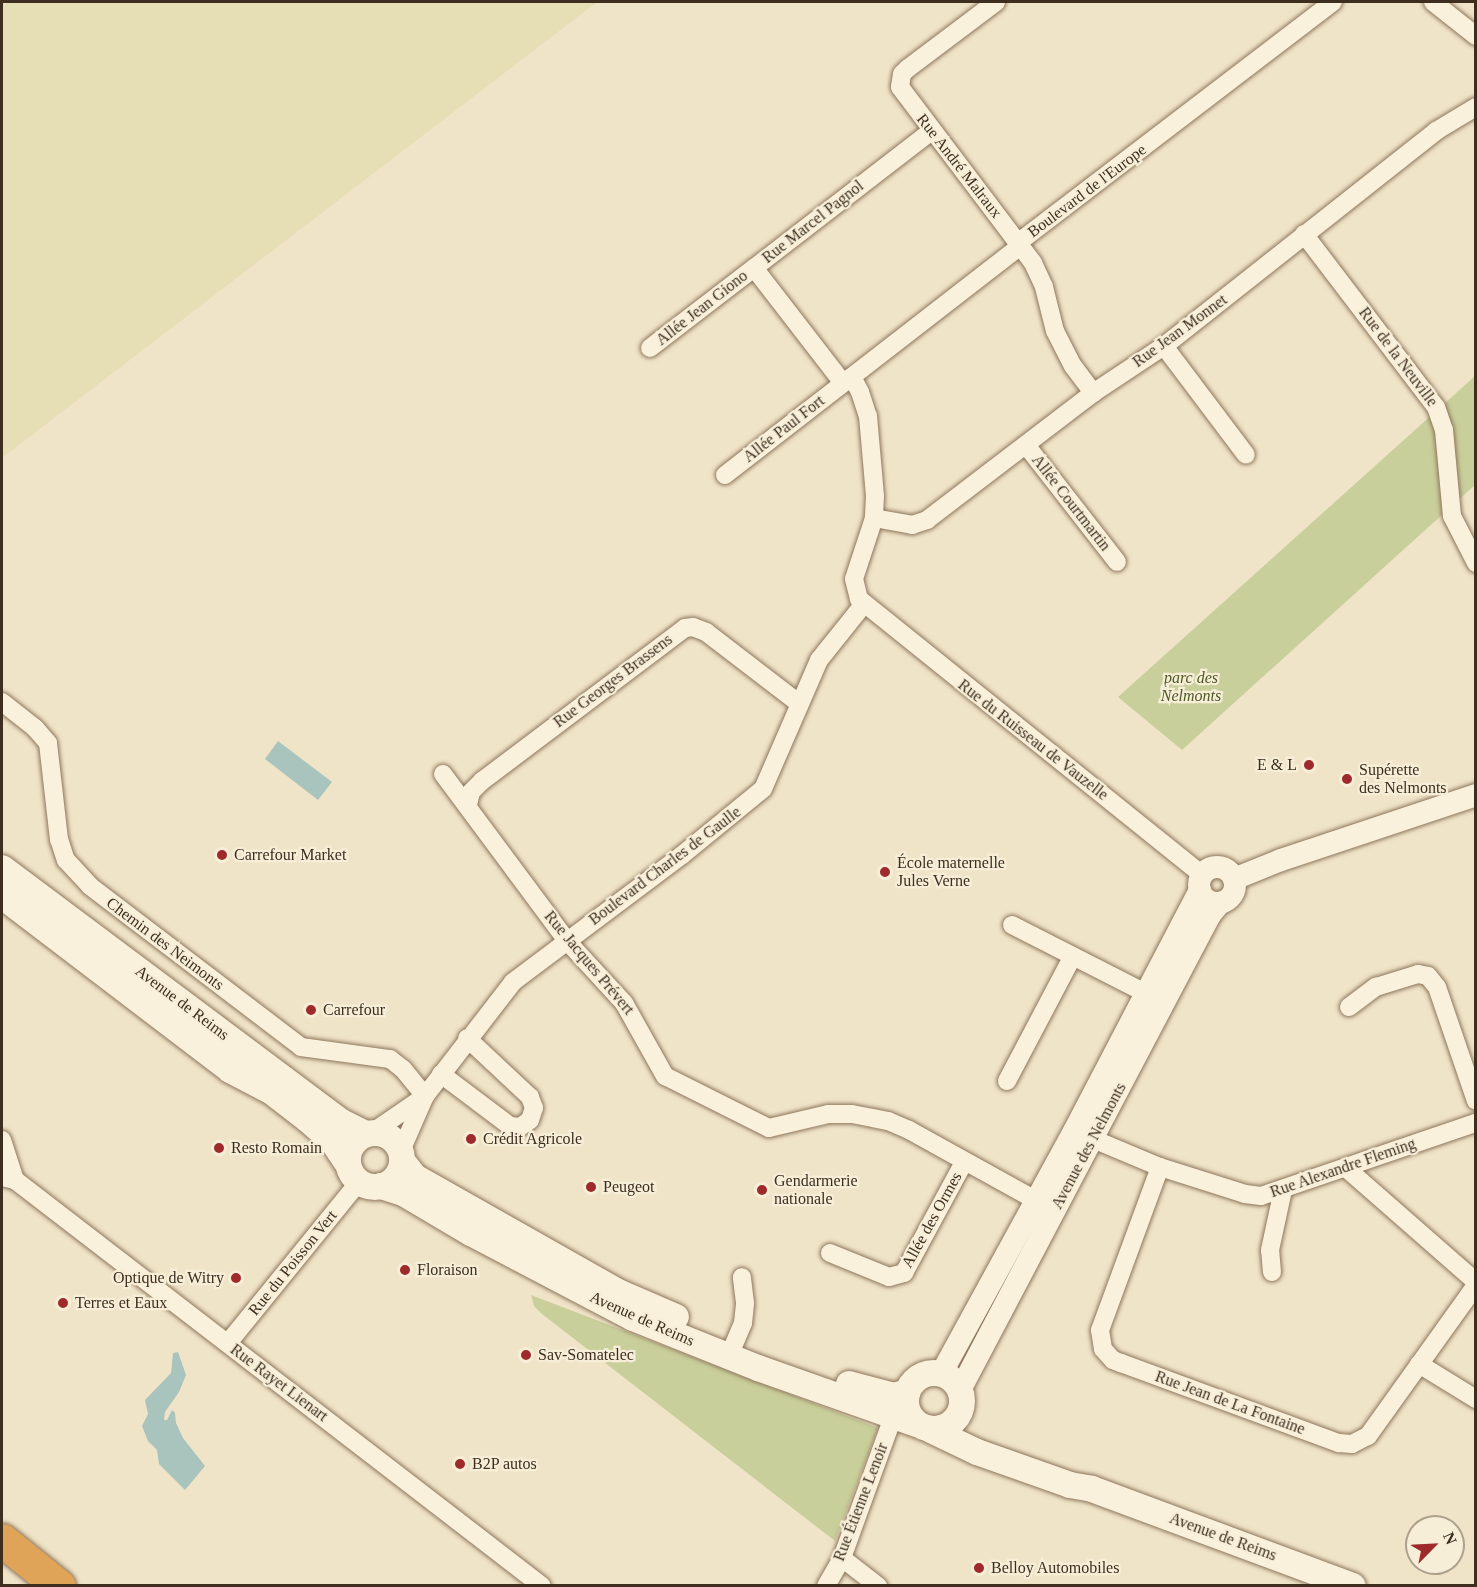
<!DOCTYPE html>
<meta charset="utf-8">
<style>
body{margin:0}
#map{position:relative;width:1477px;height:1587px;overflow:hidden;background:#f0e4c8;font-family:"Times New Roman",serif}
div>[style]{position:absolute}
[style*='--x']{left:calc(var(--x)*1px);top:calc(var(--y)*1px);width:calc(var(--w)*1px);rotate:calc(var(--a)*1deg)}
.farmland>*{inset:0;background:#e6deb5}
.green>*{inset:0;background:#c9cf9b}
.water>*{inset:0;background:#a9c4bc}
.roads{filter:drop-shadow(0 0 2px #8d765c) drop-shadow(0 0 2px #8d765c)}
.minor>*{height:18px;margin:-9px;padding:0 9px;transform-origin:9px;border-radius:9px;background:#faf1dc}
.tertiary>*{height:22px;margin:-11px;padding:0 11px;transform-origin:11px;border-radius:11px;background:#faf1dc}
.tertiary>.ring{margin:-11px;padding:0;box-sizing:content-box;background:none;border:22px solid #faf1dc;border-radius:50%}
.secondary>*{height:26px;margin:-13px;padding:0 13px;transform-origin:13px;border-radius:13px;background:#faf1dc}
.secondary>.ring{margin:-13px;padding:0;box-sizing:content-box;background:none;border:26px solid #faf1dc;border-radius:50%}
.motorway>*{height:33px;margin:-16.5px;padding:0 16.5px;transform-origin:16.5px;border-radius:16.5px;background:#e0a458}
.dots>*{width:16px;height:16px;translate:-50% -50%;box-sizing:border-box;border:3px solid #f7eed8;border-radius:50%}
span{translate:-50% -50%;white-space:nowrap;text-align:center;line-height:1.15;-webkit-text-stroke:4.5px #f7eed8;paint-order:stroke}
.street-label{font-size:16px;color:#3d2e20}
.park-label{font-size:16px;color:#4d5a26;font-style:italic}
.poi-label{font-size:16px;color:#3d2e20}
.right{translate:-100% -50%;text-align:right}
.left{translate:0 -50%;text-align:left}
.frame{position:absolute;inset:0;border:3px solid #3d2e20;pointer-events:none}
.north{position:absolute;left:1405px;top:1515px;width:60px;height:60px;box-sizing:border-box;background:#f7eed8;border:2px solid #ada18e;border-radius:50%;rotate:66deg;font-size:16px;font-weight:700;line-height:24px;text-align:center;color:#3d2e20}
.north::after{content:'';display:block;margin:auto;width:21px;height:27px;background:#9e2a2b;clip-path:polygon(50% 0,100% 100%,50% 72%,0 100%)}
</style>
<div id="map">
<div class="farmland">
<div style="clip-path:polygon(2px 2px,597px 2px,2px 458px)"></div>
</div>
<div class="green">
<div style="clip-path:polygon(1475px 376px,1475px 485px,1182px 750px,1118px 697px)"></div>
<div style="clip-path:polygon(531px 1295px,878px 1428px,835px 1541px,542px 1314px,534px 1306px)"></div>
</div>
<div class="water">
<div style="clip-path:polygon(278px 741px,332px 782px,318px 800px,265px 759px)"></div>
<div style="clip-path:polygon(178px 1352px,186px 1375px,179px 1392px,165px 1412px,164px 1420px,167px 1420px,172px 1410px,175px 1413px,176px 1423px,183px 1438px,205px 1466px,185px 1490px,159px 1464px,157px 1450px,148px 1441px,142px 1426px,148px 1414px,145px 1400px,171px 1373px,173px 1353px)"></div>
</div>
<div class="roads">
<div class="minor">
<div style="--x:996;--y:2;--w:111;--a:143"></div>
<div style="--x:907;--y:69;--w:7;--a:135"></div>
<div style="--x:902;--y:74;--w:13;--a:99"></div>
<div style="--x:900;--y:87;--w:221;--a:52.9"></div>
<div style="--x:1033;--y:263;--w:26;--a:65"></div>
<div style="--x:1044;--y:287;--w:45;--a:76"></div>
<div style="--x:1055;--y:331;--w:39;--a:63"></div>
<div style="--x:1073;--y:366;--w:34;--a:53"></div>
<div style="--x:1433;--y:2;--w:55;--a:38.3"></div>
<div style="--x:1304;--y:234;--w:218;--a:52.7"></div>
<div style="--x:1436;--y:407;--w:24;--a:71"></div>
<div style="--x:1444;--y:430;--w:86;--a:84.7"></div>
<div style="--x:1452;--y:516;--w:53;--a:62.9"></div>
<div style="--x:1164;--y:346;--w:136;--a:53"></div>
<div style="--x:650;--y:348;--w:131;--a:-37.6"></div>
<div style="--x:852;--y:377;--w:17;--a:62"></div>
<div style="--x:860;--y:392;--w:25;--a:72"></div>
<div style="--x:868;--y:416;--w:80;--a:85"></div>
<div style="--x:875;--y:496;--w:22;--a:93"></div>
<div style="--x:874;--y:518;--w:64;--a:108.2"></div>
<div style="--x:854;--y:579;--w:21;--a:76"></div>
<div style="--x:859;--y:599;--w:440;--a:38.8"></div>
<div style="--x:843;--y:383;--w:145;--a:-127.7"></div>
<div style="--x:754;--y:268;--w:224;--a:-37.7"></div>
<div style="--x:1026;--y:445;--w:148;--a:52.1"></div>
<div style="--x:725;--y:475;--w:367;--a:-37.8"></div>
<div style="--x:1015;--y:250;--w:14;--a:-54"></div>
<div style="--x:1023;--y:239;--w:390;--a:-37.4"></div>
<div style="--x:874;--y:518;--w:39;--a:10"></div>
<div style="--x:912;--y:525;--w:16;--a:-18"></div>
<div style="--x:927;--y:520;--w:209;--a:-37.4"></div>
<div style="--x:1093;--y:393;--w:85;--a:-33.5"></div>
<div style="--x:1164;--y:346;--w:347;--a:-38.3"></div>
<div style="--x:1436;--y:131;--w:47;--a:-31"></div>
<div style="--x:2;--y:702;--w:42;--a:38.2"></div>
<div style="--x:35;--y:728;--w:20;--a:49"></div>
<div style="--x:48;--y:743;--w:97;--a:83.5"></div>
<div style="--x:59;--y:839;--w:22;--a:72"></div>
<div style="--x:66;--y:860;--w:35;--a:47"></div>
<div style="--x:90;--y:886;--w:265;--a:37.3"></div>
<div style="--x:301;--y:1047;--w:90;--a:7.7"></div>
<div style="--x:390;--y:1059;--w:16;--a:38"></div>
<div style="--x:403;--y:1069;--w:35;--a:51"></div>
<div style="--x:443;--y:774;--w:208;--a:53.4"></div>
<div style="--x:567;--y:941;--w:84;--a:47.4"></div>
<div style="--x:624;--y:1003;--w:84;--a:60.7"></div>
<div style="--x:665;--y:1076;--w:116;--a:26.6"></div>
<div style="--x:769;--y:1128;--w:61;--a:-13.3"></div>
<div style="--x:828;--y:1114;--w:24;--a:0"></div>
<div style="--x:852;--y:1114;--w:37;--a:11"></div>
<div style="--x:888;--y:1121;--w:23;--a:23"></div>
<div style="--x:909;--y:1130;--w:159;--a:29"></div>
<div style="--x:468;--y:805;--w:13;--a:-77"></div>
<div style="--x:471;--y:792;--w:16;--a:-45"></div>
<div style="--x:482;--y:781;--w:254;--a:-37"></div>
<div style="--x:685;--y:628;--w:8;--a:-7"></div>
<div style="--x:693;--y:627;--w:14;--a:21"></div>
<div style="--x:706;--y:632;--w:118;--a:37.5"></div>
<div style="--x:1012;--y:925;--w:163;--a:27"></div>
<div style="--x:1349;--y:1007;--w:34;--a:-37"></div>
<div style="--x:1376;--y:987;--w:44;--a:-17.2"></div>
<div style="--x:1418;--y:974;--w:10;--a:11"></div>
<div style="--x:1428;--y:976;--w:14;--a:51"></div>
<div style="--x:1437;--y:987;--w:120;--a:71.1"></div>
<div style="--x:441;--y:1074;--w:86;--a:37"></div>
<div style="--x:510;--y:1126;--w:10;--a:6"></div>
<div style="--x:520;--y:1127;--w:12;--a:-35"></div>
<div style="--x:530;--y:1120;--w:13;--a:-72"></div>
<div style="--x:534;--y:1108;--w:12;--a:-110"></div>
<div style="--x:530;--y:1097;--w:86;--a:-136.9"></div>
<div style="--x:1007;--y:1081;--w:141;--a:-62.2"></div>
<div style="--x:373;--y:1132;--w:58;--a:-34.5"></div>
<div style="--x:1081;--y:1134;--w:86;--a:22.7"></div>
<div style="--x:1160;--y:1167;--w:89;--a:17.6"></div>
<div style="--x:1245;--y:1194;--w:16;--a:7"></div>
<div style="--x:1261;--y:1196;--w:227;--a:-18.8"></div>
<div style="--x:2;--y:1140;--w:42;--a:72"></div>
<div style="--x:401;--y:1151;--w:60;--a:-66.4"></div>
<div style="--x:425;--y:1096;--w:144;--a:-52.3"></div>
<div style="--x:513;--y:982;--w:211;--a:-36.9"></div>
<div style="--x:682;--y:855;--w:104;--a:-39.2"></div>
<div style="--x:763;--y:789;--w:141;--a:-66.5"></div>
<div style="--x:819;--y:660;--w:70;--a:-51.3"></div>
<div style="--x:1160;--y:1167;--w:174;--a:110.2"></div>
<div style="--x:1100;--y:1330;--w:19;--a:81"></div>
<div style="--x:1103;--y:1349;--w:15;--a:48"></div>
<div style="--x:1113;--y:1360;--w:9;--a:21"></div>
<div style="--x:1121;--y:1363;--w:232;--a:20.2"></div>
<div style="--x:1339;--y:1443;--w:13;--a:4"></div>
<div style="--x:1352;--y:1444;--w:18;--a:-27"></div>
<div style="--x:1368;--y:1436;--w:186;--a:-54.4"></div>
<div style="--x:1346;--y:1168;--w:173;--a:41.2"></div>
<div style="--x:2;--y:1177;--w:13;--a:13"></div>
<div style="--x:15;--y:1180;--w:665;--a:37.61"></div>
<div style="--x:830;--y:1253;--w:64;--a:22.1"></div>
<div style="--x:889;--y:1277;--w:16;--a:-15"></div>
<div style="--x:904;--y:1273;--w:126;--a:-61.6"></div>
<div style="--x:1272;--y:1272;--w:22;--a:-95"></div>
<div style="--x:1270;--y:1250;--w:61;--a:-77.8"></div>
<div style="--x:228;--y:1343;--w:208;--a:-50.9"></div>
<div style="--x:729;--y:1356;--w:36;--a:-67"></div>
<div style="--x:743;--y:1323;--w:20;--a:-84"></div>
<div style="--x:745;--y:1303;--w:26;--a:-97"></div>
<div style="--x:1419;--y:1364;--w:67;--a:31.6"></div>
<div style="--x:842;--y:1558;--w:46;--a:37.9"></div>
<div style="--x:826;--y:1586;--w:32;--a:-60"></div>
<div style="--x:842;--y:1558;--w:150;--a:-70.1"></div>
</div>
<div class="tertiary">
<div class="ring" style="left:1199px;top:867px;width:14px;height:14px"></div>
<div style="--x:1234;--y:879;--w:51;--a:-22"></div>
<div style="--x:1281;--y:860;--w:206;--a:-18.4"></div>
<div style="--x:941;--y:1374;--w:277;--a:-61.3"></div>
<div style="--x:1074;--y:1131;--w:272;--a:-62.4"></div>
<div style="--x:960;--y:1390;--w:537;--a:-62.24"></div>
<div style="--x:1210;--y:915;--w:16;--a:-50"></div>
</div>
<div class="secondary">
<div style="--x:2;--y:868;--w:422;--a:36.8"></div>
<div style="--x:340;--y:1121;--w:29;--a:27"></div>
<div style="--x:2;--y:896;--w:287;--a:37.3"></div>
<div style="--x:230;--y:1070;--w:47;--a:27.6"></div>
<div style="--x:272;--y:1092;--w:44;--a:37.6"></div>
<div style="--x:307;--y:1119;--w:35;--a:41"></div>
<div style="--x:333;--y:1142;--w:25;--a:56"></div>
<div class="ring" style="left:348px;top:1133px;width:28px;height:28px"></div>
<div style="--x:402;--y:1161;--w:21;--a:51"></div>
<div style="--x:415;--y:1177;--w:233;--a:29.5"></div>
<div style="--x:618;--y:1292;--w:63;--a:23.3"></div>
<div style="--x:381;--y:1186;--w:25;--a:18"></div>
<div style="--x:405;--y:1194;--w:77;--a:30.6"></div>
<div style="--x:471;--y:1233;--w:183;--a:27.7"></div>
<div style="--x:633;--y:1318;--w:135;--a:21.8"></div>
<div style="--x:758;--y:1368;--w:168;--a:19.5"></div>
<div class="ring" style="left:906px;top:1373px;width:30px;height:30px"></div>
<div style="--x:849;--y:1384;--w:47;--a:14.9"></div>
<div style="--x:894;--y:1396;--w:14;--a:-17"></div>
<div style="--x:931;--y:1430;--w:51;--a:25.6"></div>
<div style="--x:977;--y:1452;--w:99;--a:19.5"></div>
<div style="--x:1070;--y:1485;--w:22;--a:10"></div>
<div style="--x:1092;--y:1489;--w:278;--a:20.4"></div>
</div>
<div class="motorway">
<div style="--x:2;--y:1540;--w:73;--a:38.9"></div>
</div>
</div>
<div class="dots">
<div style="left:1309px;top:765px;background:#9e2a2b"></div>
<div style="left:1347px;top:779px;background:#9e2a2b"></div>
<div style="left:222px;top:855px;background:#9e2a2b"></div>
<div style="left:885px;top:872px;background:#9e2a2b"></div>
<div style="left:311px;top:1010px;background:#9e2a2b"></div>
<div style="left:471px;top:1139px;background:#9e2a2b"></div>
<div style="left:219px;top:1148px;background:#9e2a2b"></div>
<div style="left:591px;top:1187px;background:#9e2a2b"></div>
<div style="left:762px;top:1190px;background:#9e2a2b"></div>
<div style="left:405px;top:1270px;background:#9e2a2b"></div>
<div style="left:236px;top:1278px;background:#9e2a2b"></div>
<div style="left:63px;top:1303px;background:#9e2a2b"></div>
<div style="left:526px;top:1355px;background:#9e2a2b"></div>
<div style="left:460px;top:1464px;background:#9e2a2b"></div>
<div style="left:979px;top:1568px;background:#9e2a2b"></div>
</div>
<div class="street-label">
<span style="left:959px;top:166px;rotate:52deg">Rue André Malraux</span>
<span style="left:1087px;top:191px;rotate:-37deg">Boulevard de l'Europe</span>
<span style="left:813px;top:222px;rotate:-38deg">Rue Marcel Pagnol</span>
<span style="left:702px;top:308px;rotate:-38deg">Allée Jean Giono</span>
<span style="left:1180px;top:331px;rotate:-36deg">Rue Jean Monnet</span>
<span style="left:1398px;top:357px;rotate:53deg">Rue de la Neuville</span>
<span style="left:784px;top:429px;rotate:-38deg">Allée Paul Fort</span>
<span style="left:1071px;top:503px;rotate:52deg">Allée Courtmartin</span>
<span style="left:613px;top:681px;rotate:-37deg">Rue Georges Brassens</span>
<span style="left:1033px;top:740px;rotate:38deg">Rue du Ruisseau de Vauzelle</span>
<span style="left:665px;top:866px;rotate:-37deg">Boulevard Charles de Gaulle</span>
<span style="left:165px;top:944px;rotate:37deg">Chemin des Neimonts</span>
<span style="left:589px;top:963px;rotate:50deg">Rue Jacques Prévert</span>
<span style="left:182px;top:1003px;rotate:37deg">Avenue de Reims</span>
<span style="left:1089px;top:1146px;rotate:-62deg">Avenue des Nelmonts</span>
<span style="left:1343px;top:1168px;rotate:-19deg">Rue Alexandre Fleming</span>
<span style="left:932px;top:1220px;rotate:-61deg">Allée des Ormes</span>
<span style="left:293px;top:1263px;rotate:-51deg">Rue du Poisson Vert</span>
<span style="left:642px;top:1319px;rotate:24deg">Avenue de Reims</span>
<span style="left:279px;top:1383px;rotate:37deg">Rue Rayet Lienart</span>
<span style="left:1230px;top:1403px;rotate:20deg">Rue Jean de La Fontaine</span>
<span style="left:861px;top:1502px;rotate:-69deg">Rue Étienne Lenoir</span>
<span style="left:1223px;top:1537px;rotate:20deg">Avenue de Reims</span>
</div>
<div class="park-label">
<span style="left:1191px;top:687px">parc des<br>Nelmonts</span>
</div>
<div class="poi-label">
<span class="right" style="left:1297px;top:765px">E &amp; L</span>
<span class="left" style="left:1359px;top:779px">Supérette<br>des Nelmonts</span>
<span class="left" style="left:234px;top:855px">Carrefour Market</span>
<span class="left" style="left:897px;top:872px">École maternelle<br>Jules Verne</span>
<span class="left" style="left:323px;top:1010px">Carrefour</span>
<span class="left" style="left:483px;top:1139px">Crédit Agricole</span>
<span class="left" style="left:231px;top:1148px">Resto Romain</span>
<span class="left" style="left:774px;top:1190px">Gendarmerie<br>nationale</span>
<span class="left" style="left:603px;top:1187px">Peugeot</span>
<span class="left" style="left:417px;top:1270px">Floraison</span>
<span class="right" style="left:224px;top:1278px">Optique de Witry</span>
<span class="left" style="left:75px;top:1303px">Terres et Eaux</span>
<span class="left" style="left:538px;top:1355px">Sav-Somatelec</span>
<span class="left" style="left:472px;top:1464px">B2P autos</span>
<span class="left" style="left:991px;top:1568px">Belloy Automobiles</span>
</div>
<div class="frame"></div>
<div class="north">N</div>
</div>
